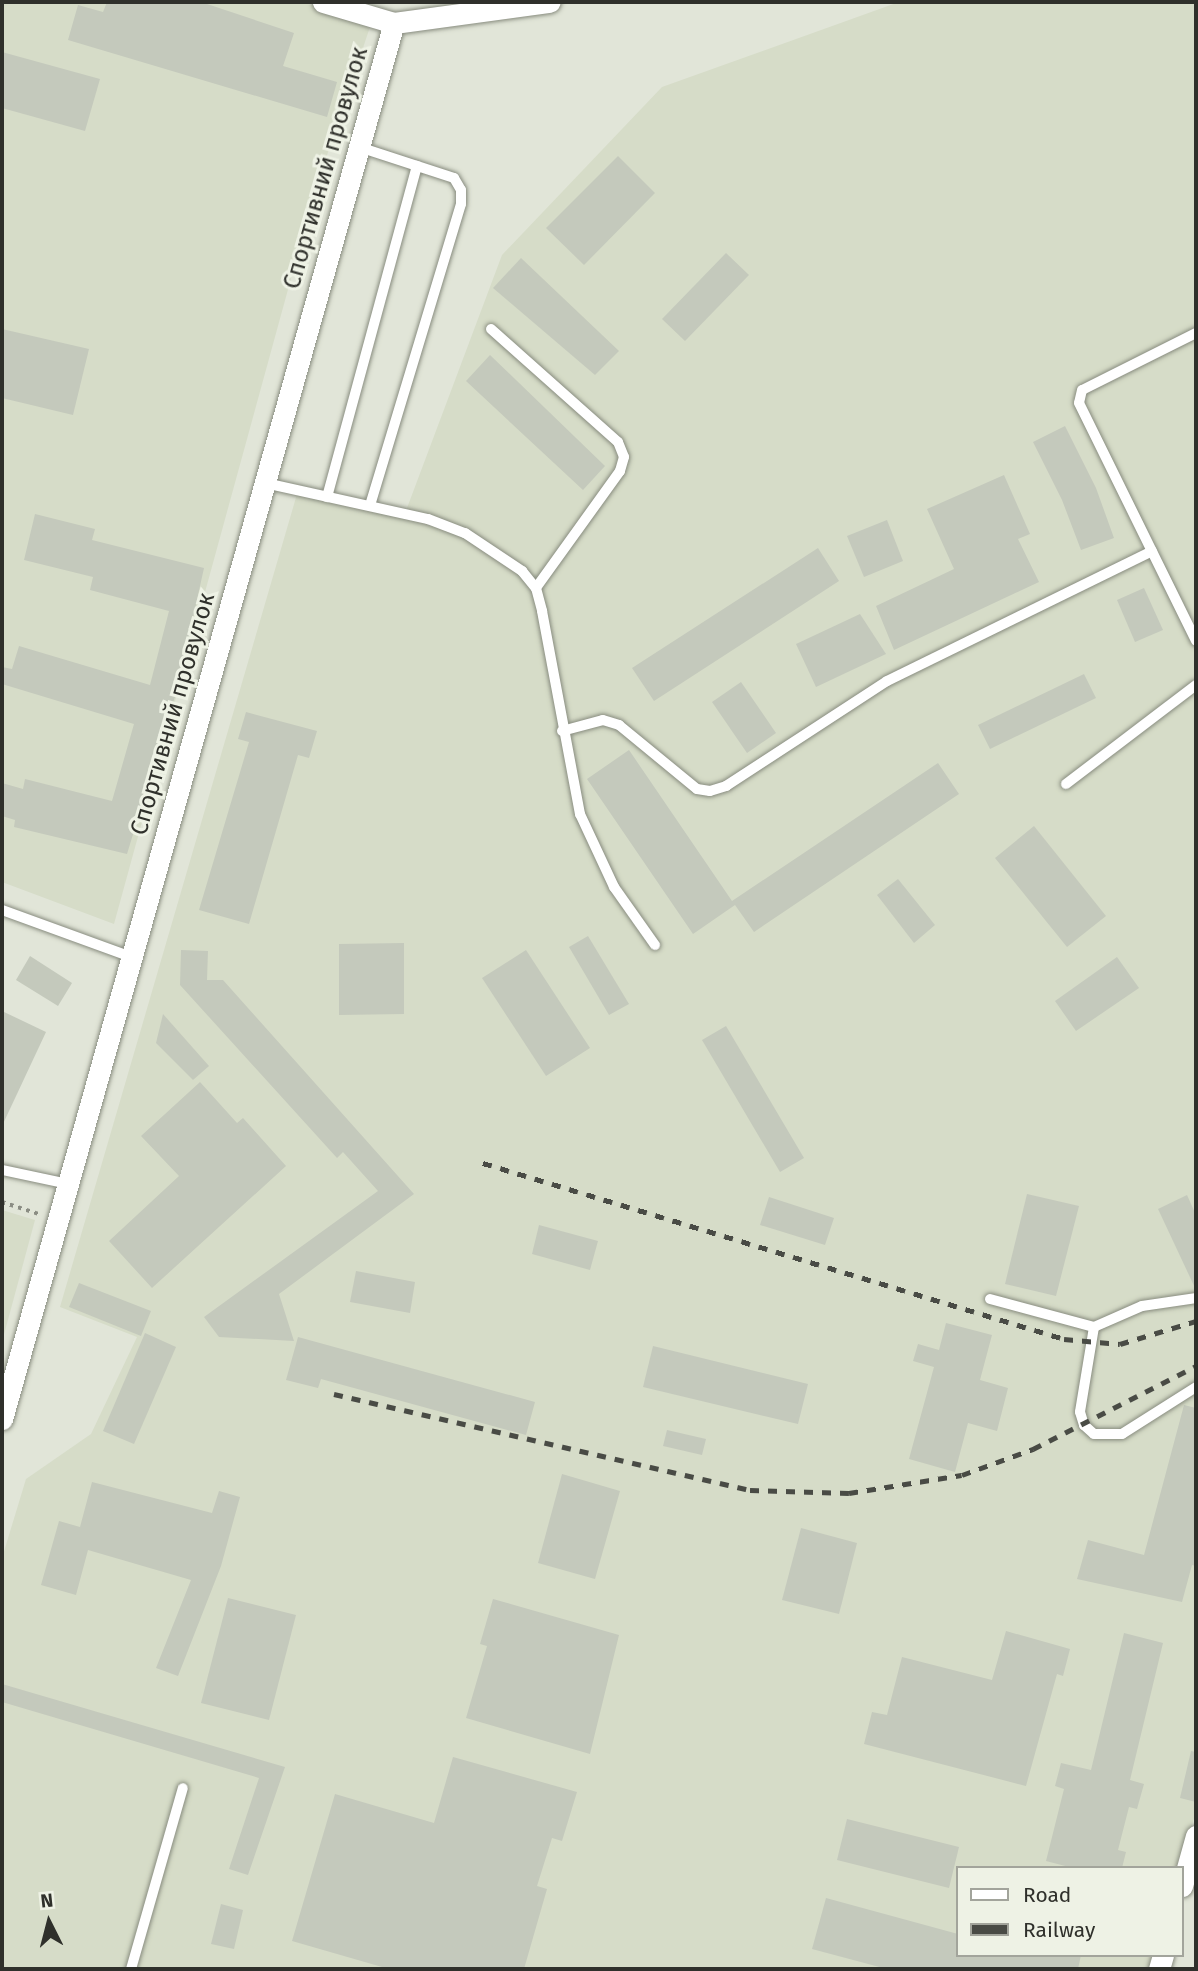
<!DOCTYPE html>
<meta charset="utf-8">
<style>
body{margin:0}
#map{position:relative;width:1198px;height:1971px;overflow:hidden;background:#e1e5d8;font-family:"Fira Sans",sans-serif}
div>[style]{position:absolute}
[style*='--x']{left:calc(var(--x)*1px);top:calc(var(--y)*1px);width:calc(var(--w)*1px);rotate:calc(var(--a)*1deg)}
.built>*{inset:0;background:#d6dcc8}
.building>*{inset:0;background:#c4c9bc}
.path>*{height:3.5px;margin-top:-1.75px;transform-origin:0;background:repeating-linear-gradient(90deg,#8b8d84 0 3.5px,transparent 0 8.5px)}
.roads{filter:drop-shadow(0 0 2px #888c7f) drop-shadow(0 0 2px #888c7f)}
.service>*{height:10px;margin:-5px;padding:0 5px;transform-origin:5px;border-radius:5px;background:#fff}
.minor>*{height:21px;margin:-10.5px;padding:0 10.5px;transform-origin:10.5px;border-radius:10.5px;background:#fff}
.rail>*{height:5px;margin-top:-2.5px;transform-origin:0;background:repeating-linear-gradient(90deg,#494b45 0 9px,transparent 0 18px)}
span{translate:-50% -50%;white-space:nowrap;text-align:center;line-height:1.15;-webkit-text-stroke:6px #eef2e5;paint-order:stroke}
.street-label{font-size:24px;color:#2f302b}
.frame{position:absolute;inset:0;border:4px solid #2f302b;pointer-events:none}
.legend{position:absolute;left:956px;top:1866px;width:228px;height:91px;box-sizing:border-box;background:#eef2e5;border:2px solid #a2a49b;margin:0;padding:9px 12px;list-style:none;font-size:21px;color:#2f302b}
.legend li{display:flex;align-items:center;gap:14px;height:35px}
.legend b{width:35px;border:2px solid #a2a49b}
.north{position:absolute;left:14px;top:1887px;width:70px;height:70px;-webkit-text-stroke:5px #eef2e5;paint-order:stroke;rotate:354deg;font-size:19px;font-weight:700;line-height:28px;text-align:center;color:#2f302b}
.north::after{content:'';display:block;margin:auto;width:24px;height:32px;background:#2f302b;clip-path:polygon(50% 0,100% 100%,50% 72%,0 100%)}
</style>
<div id="map">
<div class="built">
<div style="clip-path:polygon(2px 2px,300px 2px,372px 21px,315px 191px,114px 924px,2px 882px)"></div>
<div style="clip-path:polygon(899px 2px,1196px 2px,1196px 1811px,1180px 1868px,958px 1868px,958px 1955px,1155px 1955px,1151px 1969px,2px 1969px,2px 1558px,26px 1479px,91px 1434px,137px 1337px,60px 1307px,297px 494px,404px 516px,502px 255px,662px 87px)"></div>
<div style="clip-path:polygon(2px 1210px,35px 1220px,2px 1342px)"></div>
</div>
<div class="building">
<div style="clip-path:polygon(107px 2px,201px 2px,294px 33px,283px 66px,337px 82px,327px 117px,68px 40px,78px 5px,103px 12px)"></div>
<div style="clip-path:polygon(2px 52px,100px 79px,85px 131px,2px 108px)"></div>
<div style="clip-path:polygon(618px 156px,655px 193px,584px 265px,546px 228px)"></div>
<div style="clip-path:polygon(726px 253px,749px 275px,685px 341px,662px 319px)"></div>
<div style="clip-path:polygon(521px 258px,619px 351px,595px 375px,493px 288px)"></div>
<div style="clip-path:polygon(2px 329px,89px 349px,73px 415px,2px 398px)"></div>
<div style="clip-path:polygon(490px 355px,605px 466px,583px 490px,466px 381px)"></div>
<div style="clip-path:polygon(1065px 426px,1096px 488px,1114px 538px,1081px 550px,1062px 500px,1033px 442px)"></div>
<div style="clip-path:polygon(1004px 475px,1030px 534px,1018px 539px,1039px 582px,894px 650px,876px 606px,954px 569px,927px 509px)"></div>
<div style="clip-path:polygon(35px 514px,95px 529px,92px 540px,204px 568px,177px 690px,127px 854px,14px 827px,15px 820px,2px 816px,2px 783px,23px 789px,25px 779px,112px 801px,134px 724px,2px 684px,2px 667px,12px 669px,19px 646px,150px 685px,169px 611px,90px 590px,93px 577px,24px 560px)"></div>
<div style="clip-path:polygon(887px 520px,903px 561px,864px 577px,847px 536px)"></div>
<div style="clip-path:polygon(818px 548px,839px 581px,654px 701px,632px 668px)"></div>
<div style="clip-path:polygon(1144px 588px,1163px 630px,1135px 642px,1117px 600px)"></div>
<div style="clip-path:polygon(860px 614px,886px 654px,816px 687px,796px 644px)"></div>
<div style="clip-path:polygon(1084px 674px,1096px 698px,990px 749px,978px 725px)"></div>
<div style="clip-path:polygon(741px 682px,776px 733px,747px 753px,712px 702px)"></div>
<div style="clip-path:polygon(246px 712px,317px 731px,309px 758px,298px 755px,249px 924px,199px 910px,249px 742px,238px 739px)"></div>
<div style="clip-path:polygon(629px 750px,732px 901px,938px 763px,959px 794px,754px 932px,735px 905px,693px 934px,587px 779px)"></div>
<div style="clip-path:polygon(1034px 826px,1106px 916px,1067px 947px,995px 858px)"></div>
<div style="clip-path:polygon(898px 879px,935px 925px,914px 943px,877px 895px)"></div>
<div style="clip-path:polygon(588px 936px,629px 1004px,609px 1015px,569px 947px)"></div>
<div style="clip-path:polygon(404px 943px,404px 1014px,339px 1015px,339px 944px)"></div>
<div style="clip-path:polygon(181px 950px,208px 951px,207px 980px,223px 980px,414px 1194px,279px 1294px,294px 1341px,219px 1337px,204px 1317px,378px 1191px,343px 1152px,337px 1158px,180px 985px)"></div>
<div style="clip-path:polygon(526px 950px,590px 1048px,546px 1076px,482px 978px)"></div>
<div style="clip-path:polygon(30px 956px,72px 983px,58px 1006px,16px 980px)"></div>
<div style="clip-path:polygon(1117px 957px,1139px 988px,1076px 1031px,1055px 1001px)"></div>
<div style="clip-path:polygon(2px 1011px,46px 1032px,2px 1126px)"></div>
<div style="clip-path:polygon(163px 1014px,209px 1066px,193px 1080px,156px 1043px)"></div>
<div style="clip-path:polygon(726px 1026px,804px 1158px,780px 1172px,702px 1040px)"></div>
<div style="clip-path:polygon(200px 1082px,237px 1123px,243px 1118px,286px 1166px,152px 1288px,109px 1241px,179px 1176px,141px 1136px)"></div>
<div style="clip-path:polygon(1027px 1194px,1079px 1206px,1056px 1296px,1005px 1284px)"></div>
<div style="clip-path:polygon(1187px 1195px,1196px 1215px,1196px 1290px,1158px 1209px)"></div>
<div style="clip-path:polygon(769px 1197px,834px 1218px,825px 1245px,760px 1225px)"></div>
<div style="clip-path:polygon(539px 1225px,598px 1241px,590px 1270px,532px 1254px)"></div>
<div style="clip-path:polygon(356px 1271px,415px 1282px,410px 1313px,350px 1302px)"></div>
<div style="clip-path:polygon(79px 1283px,151px 1311px,141px 1336px,69px 1307px)"></div>
<div style="clip-path:polygon(946px 1323px,992px 1335px,980px 1380px,1008px 1388px,997px 1431px,968px 1423px,955px 1472px,909px 1459px,934px 1367px,913px 1361px,918px 1344px,939px 1350px)"></div>
<div style="clip-path:polygon(145px 1333px,176px 1347px,134px 1444px,103px 1431px)"></div>
<div style="clip-path:polygon(298px 1337px,535px 1402px,526px 1435px,321px 1379px,318px 1388px,286px 1380px)"></div>
<div style="clip-path:polygon(653px 1346px,808px 1384px,798px 1424px,643px 1387px)"></div>
<div style="clip-path:polygon(1184px 1405px,1196px 1408px,1196px 1566px,1192px 1565px,1182px 1602px,1077px 1579px,1088px 1540px,1144px 1555px)"></div>
<div style="clip-path:polygon(667px 1430px,706px 1439px,702px 1455px,663px 1446px)"></div>
<div style="clip-path:polygon(562px 1474px,620px 1491px,595px 1579px,538px 1563px)"></div>
<div style="clip-path:polygon(92px 1482px,212px 1513px,219px 1491px,240px 1497px,221px 1566px,178px 1676px,156px 1668px,191px 1580px,88px 1550px,76px 1595px,41px 1585px,59px 1521px,80px 1527px)"></div>
<div style="clip-path:polygon(801px 1528px,857px 1543px,839px 1614px,782px 1600px)"></div>
<div style="clip-path:polygon(228px 1598px,296px 1615px,269px 1720px,201px 1703px)"></div>
<div style="clip-path:polygon(493px 1599px,619px 1635px,590px 1754px,466px 1718px,487px 1646px,480px 1644px)"></div>
<div style="clip-path:polygon(1006px 1631px,1070px 1649px,1063px 1676px,1057px 1674px,1026px 1786px,864px 1744px,872px 1712px,887px 1715px,902px 1657px,992px 1680px)"></div>
<div style="clip-path:polygon(1124px 1633px,1163px 1643px,1130px 1780px,1144px 1784px,1137px 1809px,1129px 1807px,1118px 1850px,1126px 1852px,1122px 1868px,1073px 1868px,1046px 1861px,1064px 1789px,1055px 1786px,1061px 1763px,1091px 1770px)"></div>
<div style="clip-path:polygon(2px 1684px,285px 1767px,248px 1875px,229px 1869px,259px 1778px,2px 1702px)"></div>
<div style="clip-path:polygon(1191px 1751px,1196px 1752px,1196px 1802px,1180px 1798px)"></div>
<div style="clip-path:polygon(453px 1757px,577px 1792px,562px 1841px,552px 1838px,537px 1886px,547px 1889px,524px 1969px,389px 1969px,292px 1941px,335px 1794px,434px 1823px)"></div>
<div style="clip-path:polygon(847px 1819px,959px 1847px,949px 1888px,837px 1860px)"></div>
<div style="clip-path:polygon(826px 1898px,958px 1934px,958px 1955px,1081px 1955px,1078px 1969px,887px 1969px,812px 1949px)"></div>
<div style="clip-path:polygon(221px 1904px,243px 1910px,234px 1949px,211px 1944px)"></div>
</div>
<div class="path">
<div style="--x:2;--y:1202;--w:40;--a:18"></div>
</div>
<div class="roads">
<div class="service">
<div style="--x:359;--y:147;--w:100;--a:18.1"></div>
<div style="--x:454;--y:178;--w:14;--a:60"></div>
<div style="--x:461;--y:190;--w:14;--a:90"></div>
<div style="--x:461;--y:204;--w:315;--a:106.8"></div>
<div style="--x:491;--y:329;--w:170;--a:41.7"></div>
<div style="--x:618;--y:442;--w:16;--a:68"></div>
<div style="--x:624;--y:457;--w:15;--a:106"></div>
<div style="--x:620;--y:471;--w:144;--a:125.7"></div>
<div style="--x:1196;--y:333;--w:127;--a:153.4"></div>
<div style="--x:1082;--y:390;--w:13;--a:103"></div>
<div style="--x:1079;--y:403;--w:265;--a:63.8"></div>
<div style="--x:265;--y:483;--w:167;--a:12.5"></div>
<div style="--x:428;--y:519;--w:40;--a:21"></div>
<div style="--x:465;--y:533;--w:69;--a:33.7"></div>
<div style="--x:522;--y:571;--w:22;--a:51"></div>
<div style="--x:536;--y:588;--w:24;--a:75"></div>
<div style="--x:542;--y:611;--w:207;--a:79.4"></div>
<div style="--x:580;--y:814;--w:81;--a:65"></div>
<div style="--x:614;--y:887;--w:71;--a:54.7"></div>
<div style="--x:327;--y:497;--w:343;--a:-74.8"></div>
<div style="--x:562;--y:731;--w:42;--a:-15"></div>
<div style="--x:603;--y:720;--w:17;--a:17"></div>
<div style="--x:619;--y:725;--w:101;--a:39.4"></div>
<div style="--x:697;--y:789;--w:13;--a:9"></div>
<div style="--x:710;--y:791;--w:17;--a:-17"></div>
<div style="--x:726;--y:786;--w:192;--a:-33.1"></div>
<div style="--x:887;--y:681;--w:295;--a:-26.1"></div>
<div style="--x:1066;--y:784;--w:163;--a:-37.3"></div>
<div style="--x:2;--y:910;--w:137;--a:20"></div>
<div style="--x:2;--y:1170;--w:67;--a:12"></div>
<div style="--x:990;--y:1299;--w:108;--a:15.1"></div>
<div style="--x:1094;--y:1327;--w:52;--a:-23.6"></div>
<div style="--x:1142;--y:1306;--w:55;--a:-8.4"></div>
<div style="--x:1094;--y:1327;--w:86;--a:99.4"></div>
<div style="--x:1080;--y:1412;--w:14;--a:73"></div>
<div style="--x:1084;--y:1425;--w:13;--a:42"></div>
<div style="--x:1094;--y:1434;--w:28;--a:0"></div>
<div style="--x:1122;--y:1434;--w:88;--a:-32.4"></div>
<div style="--x:131;--y:1969;--w:188;--a:-74"></div>
</div>
<div class="minor">
<div style="--x:323;--y:2;--w:74;--a:16.5"></div>
<div style="--x:394;--y:23;--w:157;--a:-7.7"></div>
<div style="--x:2;--y:1419;--w:1450;--a:-74.32"></div>
<div style="--x:1182;--y:1886;--w:52;--a:-74.4"></div>
<div style="--x:1159;--y:1969;--w:15;--a:-74"></div>
</div>
</div>
<div class="rail">
<div style="--x:483;--y:1163;--w:607;--a:16.85"></div>
<div style="--x:1064;--y:1339;--w:56;--a:5.1"></div>
<div style="--x:1120;--y:1344;--w:79;--a:-16.8"></div>
<div style="--x:334;--y:1394;--w:427;--a:13"></div>
<div style="--x:750;--y:1490;--w:99;--a:1.7"></div>
<div style="--x:849;--y:1493;--w:114;--a:-9.1"></div>
<div style="--x:962;--y:1475;--w:76;--a:-20.1"></div>
<div style="--x:1033;--y:1449;--w:183;--a:-27"></div>
</div>
<div class="street-label">
<span style="left:326px;top:168px;rotate:-74deg">Спортивний провулок</span>
<span style="left:173px;top:714px;rotate:-74deg">Спортивний провулок</span>
</div>
<div class="frame"></div>
<ul class="legend">
<li><b style="height:9px;background:#fff"></b>Road</li>
<li><b style="height:9px;background:#494b45"></b>Railway</li>
</ul>
<div class="north">N</div>
</div>
